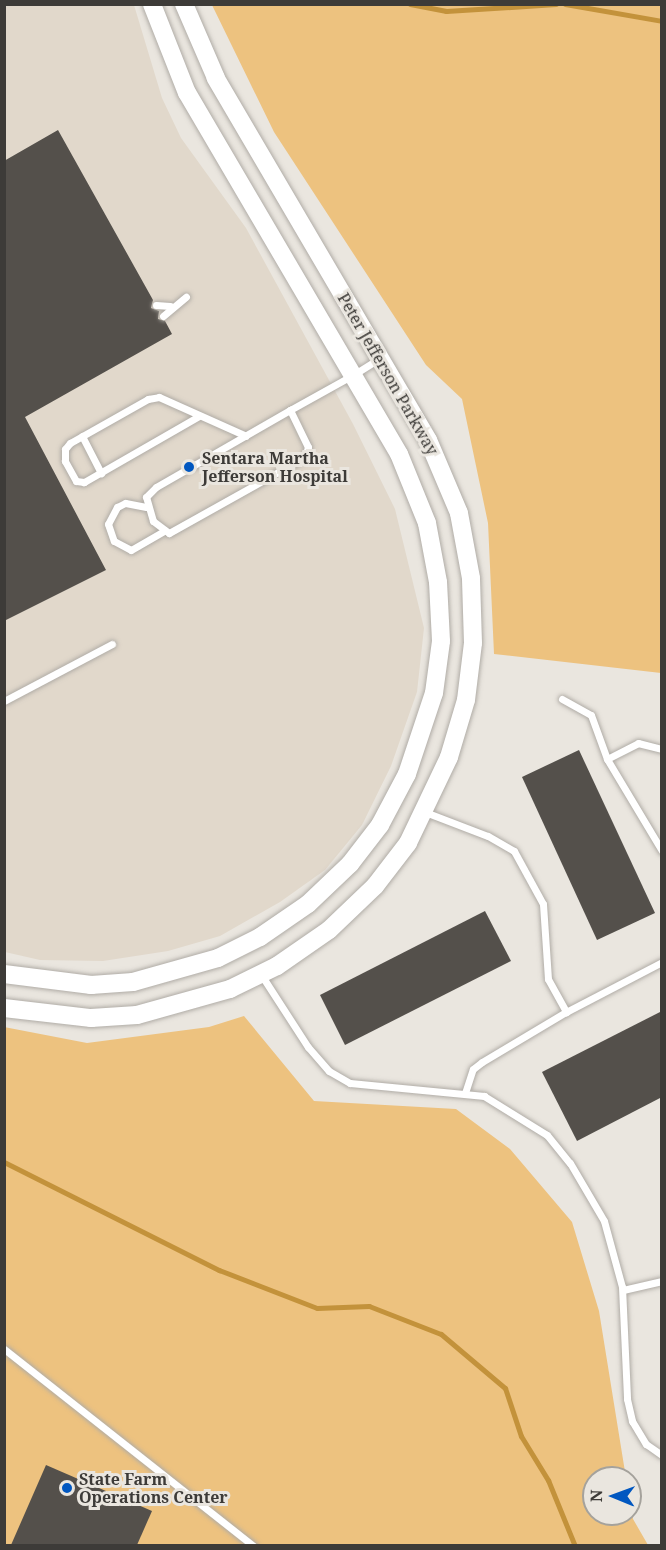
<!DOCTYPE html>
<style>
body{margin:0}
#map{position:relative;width:666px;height:1550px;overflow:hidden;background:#eae6df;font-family:"Noto Serif",serif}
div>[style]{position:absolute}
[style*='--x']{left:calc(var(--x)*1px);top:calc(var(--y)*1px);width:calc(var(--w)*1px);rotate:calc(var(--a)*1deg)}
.built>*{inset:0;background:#e1d8cb}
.green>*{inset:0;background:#edc27f}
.stream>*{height:5px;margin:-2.5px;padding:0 2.5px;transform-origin:2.5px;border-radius:2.5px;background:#c3923b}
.building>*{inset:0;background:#54504b}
.roads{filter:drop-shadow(0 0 2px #b0aca6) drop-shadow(0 0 2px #b0aca6)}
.service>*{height:7px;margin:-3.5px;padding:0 3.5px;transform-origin:3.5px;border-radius:3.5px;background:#fff}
.tertiary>*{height:18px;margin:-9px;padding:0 9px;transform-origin:9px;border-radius:9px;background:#fff}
.dots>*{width:16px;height:16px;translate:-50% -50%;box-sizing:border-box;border:3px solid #eae6df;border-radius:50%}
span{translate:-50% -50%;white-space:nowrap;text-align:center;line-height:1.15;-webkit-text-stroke:6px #eae6df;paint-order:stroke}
.street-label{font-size:16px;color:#3d3b38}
.poi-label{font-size:16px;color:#3d3b38;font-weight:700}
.left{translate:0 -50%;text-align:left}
.frame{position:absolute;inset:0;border:6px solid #3d3b38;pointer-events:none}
.north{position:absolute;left:582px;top:1466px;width:60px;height:60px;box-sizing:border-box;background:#eae6df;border:2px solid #a5a29c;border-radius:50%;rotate:271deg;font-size:16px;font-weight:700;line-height:24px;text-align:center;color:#3d3b38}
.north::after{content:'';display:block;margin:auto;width:21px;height:27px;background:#0157c0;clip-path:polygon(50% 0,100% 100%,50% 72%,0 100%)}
</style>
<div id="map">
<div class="built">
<div style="clip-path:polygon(5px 5px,134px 5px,162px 98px,181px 138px,246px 228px,353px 424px,395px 509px,424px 628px,417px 692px,391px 766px,362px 825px,325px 870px,280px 902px,220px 936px,168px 951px,103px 961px,40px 960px,5px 952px)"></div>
</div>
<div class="green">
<div style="clip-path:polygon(212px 5px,661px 5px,661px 673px,494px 654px,488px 523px,462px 399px,426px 365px,274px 132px)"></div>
<div style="clip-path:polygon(244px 1016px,314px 1101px,456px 1109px,510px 1149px,572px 1222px,599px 1311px,626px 1478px,594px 1478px,594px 1514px,630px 1514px,630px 1502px,633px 1519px,648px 1545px,5px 1545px,4px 1027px,87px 1043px,209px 1027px)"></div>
</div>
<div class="stream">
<div style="--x:410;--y:4;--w:37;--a:11"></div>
<div style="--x:446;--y:11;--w:110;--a:-3.6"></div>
<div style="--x:565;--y:4;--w:98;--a:9.9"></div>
<div style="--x:4;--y:1162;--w:241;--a:26.7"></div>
<div style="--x:219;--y:1270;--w:105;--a:21.2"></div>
<div style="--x:317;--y:1308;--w:52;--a:-2.2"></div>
<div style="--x:369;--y:1306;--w:77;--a:21.3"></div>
<div style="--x:441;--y:1334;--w:84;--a:40.2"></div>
<div style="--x:505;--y:1388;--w:51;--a:71.6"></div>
<div style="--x:521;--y:1436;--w:52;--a:58.5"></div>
<div style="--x:548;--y:1480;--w:71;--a:67.8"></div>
</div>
<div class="building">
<div style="clip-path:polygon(58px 130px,153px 300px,151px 308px,159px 311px,158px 319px,165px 321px,172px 334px,25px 417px,106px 570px,4px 621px,4px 161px)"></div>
<div style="clip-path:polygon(579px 750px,655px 913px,597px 940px,522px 777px)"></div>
<div style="clip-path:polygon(485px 911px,511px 961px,345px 1045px,320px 995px)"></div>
<div style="clip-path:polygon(662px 1011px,662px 1097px,577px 1141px,542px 1072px)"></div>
<div style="clip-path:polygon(46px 1465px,152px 1511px,137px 1545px,11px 1545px)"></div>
</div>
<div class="roads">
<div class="service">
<div style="--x:156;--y:305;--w:14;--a:4"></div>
<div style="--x:163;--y:316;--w:30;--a:-40"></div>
<div style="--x:290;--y:410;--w:41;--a:64.1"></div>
<div style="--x:308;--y:447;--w:10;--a:107"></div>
<div style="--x:305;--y:457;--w:156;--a:150.8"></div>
<div style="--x:169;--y:533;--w:20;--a:-143"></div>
<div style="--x:153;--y:521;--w:25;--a:-106"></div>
<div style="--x:146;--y:497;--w:14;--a:-45"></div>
<div style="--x:156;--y:487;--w:155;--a:-29.9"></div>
<div style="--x:290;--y:410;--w:72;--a:-29.1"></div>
<div style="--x:353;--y:375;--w:31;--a:-32"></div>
<div style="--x:199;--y:416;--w:133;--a:150.1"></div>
<div style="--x:84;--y:482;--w:8;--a:-173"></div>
<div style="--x:76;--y:481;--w:23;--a:-119"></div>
<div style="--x:65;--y:461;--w:12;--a:-90"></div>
<div style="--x:65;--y:449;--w:8;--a:-50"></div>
<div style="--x:70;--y:443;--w:90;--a:-29.4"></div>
<div style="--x:148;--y:399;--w:11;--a:-10"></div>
<div style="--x:159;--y:397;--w:95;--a:24.1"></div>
<div style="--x:82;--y:436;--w:42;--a:62.8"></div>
<div style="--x:146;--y:507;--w:21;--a:-169"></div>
<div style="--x:125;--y:503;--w:9;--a:153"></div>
<div style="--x:117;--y:507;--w:19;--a:118"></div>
<div style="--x:108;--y:524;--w:18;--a:71"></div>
<div style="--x:114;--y:541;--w:19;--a:28"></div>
<div style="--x:131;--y:550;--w:39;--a:-30"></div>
<div style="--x:562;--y:699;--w:33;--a:29"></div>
<div style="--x:591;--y:715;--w:47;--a:70"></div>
<div style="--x:607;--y:759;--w:107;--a:59.1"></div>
<div style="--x:4;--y:701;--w:122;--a:-27.8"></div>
<div style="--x:607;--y:759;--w:35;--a:-27"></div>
<div style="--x:638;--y:743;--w:25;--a:14"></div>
<div style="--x:425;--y:812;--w:67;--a:20.9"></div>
<div style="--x:488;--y:836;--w:30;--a:30"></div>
<div style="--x:514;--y:851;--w:60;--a:61.3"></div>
<div style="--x:543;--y:904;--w:75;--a:86.2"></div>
<div style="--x:548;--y:979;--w:38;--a:61"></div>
<div style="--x:262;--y:976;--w:85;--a:57.1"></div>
<div style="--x:308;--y:1047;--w:32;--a:49"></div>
<div style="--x:329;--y:1071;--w:24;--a:30"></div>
<div style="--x:350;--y:1083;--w:135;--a:5.5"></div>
<div style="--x:484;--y:1096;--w:74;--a:31.8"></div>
<div style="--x:547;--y:1135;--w:36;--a:51"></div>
<div style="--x:570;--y:1163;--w:67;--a:59.6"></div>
<div style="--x:604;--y:1221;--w:68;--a:74.7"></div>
<div style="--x:622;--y:1287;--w:112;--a:87.4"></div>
<div style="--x:627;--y:1399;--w:23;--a:77"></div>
<div style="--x:632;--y:1421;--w:27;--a:59"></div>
<div style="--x:646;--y:1444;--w:19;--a:35"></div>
<div style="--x:465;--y:1093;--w:25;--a:-72"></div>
<div style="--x:473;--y:1069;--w:11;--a:-38"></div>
<div style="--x:482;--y:1062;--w:98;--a:-30.8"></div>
<div style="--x:566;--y:1012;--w:108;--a:-27.5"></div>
<div style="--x:623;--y:1290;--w:40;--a:-13"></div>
<div style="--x:4;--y:1349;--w:318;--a:38.3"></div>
</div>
<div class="tertiary">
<div style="--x:4;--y:974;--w:88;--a:7.2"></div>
<div style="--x:91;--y:985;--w:42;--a:-4.1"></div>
<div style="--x:133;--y:982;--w:88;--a:-15.8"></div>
<div style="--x:218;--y:958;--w:47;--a:-26.6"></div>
<div style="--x:260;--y:937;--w:58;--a:-34.5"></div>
<div style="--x:308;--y:904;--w:58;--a:-43.6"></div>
<div style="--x:350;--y:864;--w:49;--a:-52.4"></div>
<div style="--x:380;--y:825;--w:58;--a:-62.1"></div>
<div style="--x:407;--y:774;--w:85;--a:-71.6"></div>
<div style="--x:434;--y:693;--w:52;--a:-82.3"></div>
<div style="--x:441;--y:641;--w:59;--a:-92.9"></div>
<div style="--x:438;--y:582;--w:60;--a:-100.6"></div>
<div style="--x:427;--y:523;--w:74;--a:-112.1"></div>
<div style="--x:399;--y:454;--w:419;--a:-120.4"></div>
<div style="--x:187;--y:93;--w:96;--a:-111.5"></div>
<div style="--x:4;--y:1008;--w:88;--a:6.6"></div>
<div style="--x:91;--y:1018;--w:46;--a:-3.7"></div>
<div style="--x:137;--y:1015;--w:97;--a:-15.6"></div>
<div style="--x:230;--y:989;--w:52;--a:-26.1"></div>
<div style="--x:277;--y:966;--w:63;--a:-34.7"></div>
<div style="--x:329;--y:930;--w:64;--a:-43.7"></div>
<div style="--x:375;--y:886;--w:54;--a:-52.5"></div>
<div style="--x:408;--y:843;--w:95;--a:-64.5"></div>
<div style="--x:449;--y:757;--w:59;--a:-73.4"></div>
<div style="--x:466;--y:700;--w:57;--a:-83"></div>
<div style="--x:473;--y:643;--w:65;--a:-91.8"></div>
<div style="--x:471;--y:578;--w:66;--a:-100.5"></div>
<div style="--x:459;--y:513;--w:79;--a:-113"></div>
<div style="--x:428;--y:440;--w:420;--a:-120.4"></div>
<div style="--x:216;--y:78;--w:81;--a:-113.4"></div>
</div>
</div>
<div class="dots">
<div style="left:189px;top:467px;background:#0157c0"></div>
<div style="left:67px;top:1488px;background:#0157c0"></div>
</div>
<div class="street-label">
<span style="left:388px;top:374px;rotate:60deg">Peter Jefferson Parkway</span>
</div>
<div class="poi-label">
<span class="left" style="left:202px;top:467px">Sentara Martha<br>Jefferson Hospital</span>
<span class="left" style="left:79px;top:1488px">State Farm<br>Operations Center</span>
</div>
<div class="frame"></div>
<div class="north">N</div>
</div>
